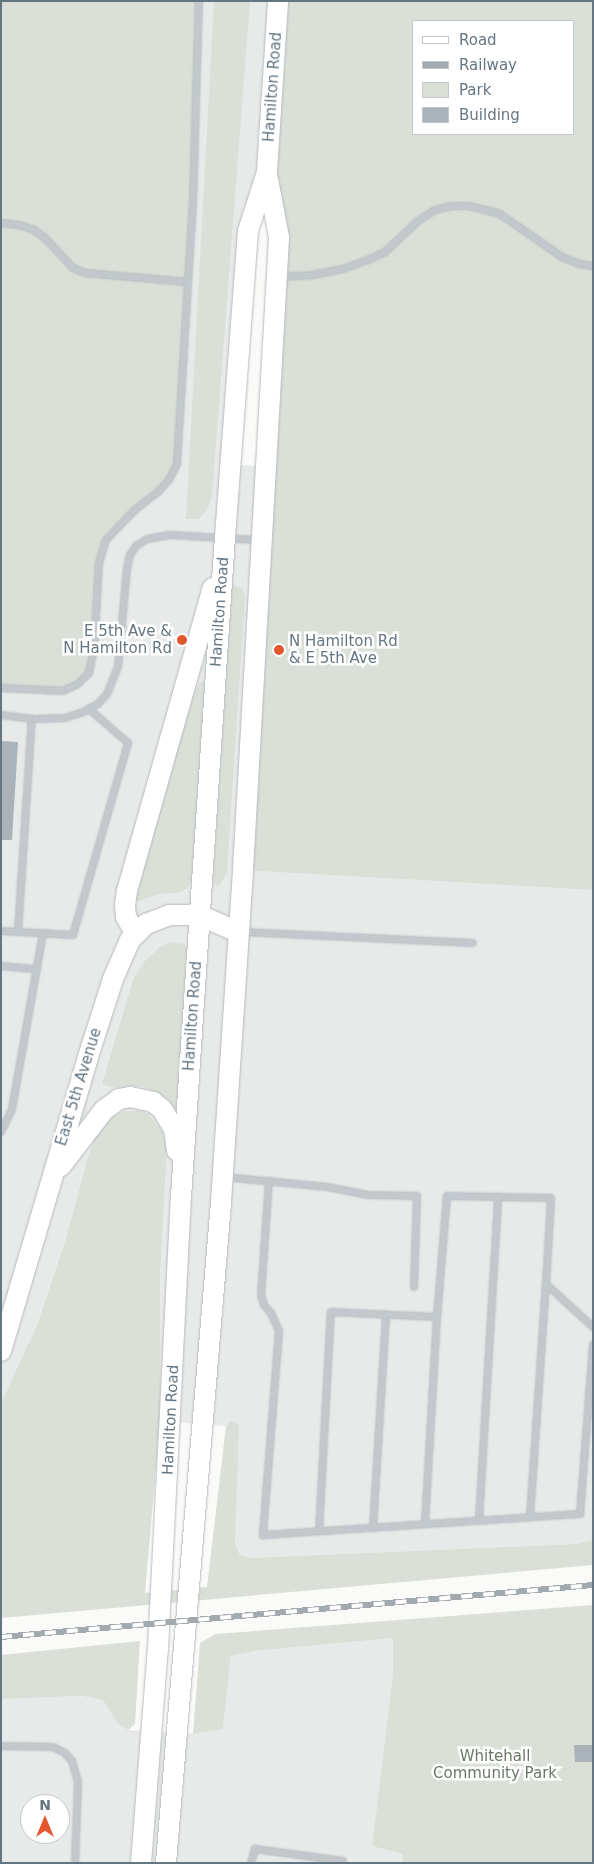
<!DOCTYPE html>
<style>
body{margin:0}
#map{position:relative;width:594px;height:1864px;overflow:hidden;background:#fafaf8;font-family:"DejaVu Sans",sans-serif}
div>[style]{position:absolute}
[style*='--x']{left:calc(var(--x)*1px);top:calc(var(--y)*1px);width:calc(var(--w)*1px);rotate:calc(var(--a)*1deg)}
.built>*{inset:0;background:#e8e9e9}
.green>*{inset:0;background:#dadfd7}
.building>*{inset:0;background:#aab3b9}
.roads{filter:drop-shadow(0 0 1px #b5babe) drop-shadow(0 0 1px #b5babe)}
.lane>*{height:6px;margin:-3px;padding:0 3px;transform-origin:3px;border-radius:3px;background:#c3c8cc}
.primary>*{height:20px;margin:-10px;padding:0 10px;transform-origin:10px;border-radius:10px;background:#fff}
.rail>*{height:5.5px;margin-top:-2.75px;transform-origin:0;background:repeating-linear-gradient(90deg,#fff 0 11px,#a2aab0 0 22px);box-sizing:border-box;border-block:1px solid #a2aab0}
.dots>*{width:14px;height:14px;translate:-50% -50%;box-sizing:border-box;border:2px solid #fff;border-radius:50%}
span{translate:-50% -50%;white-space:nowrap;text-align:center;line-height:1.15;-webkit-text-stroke:5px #fff;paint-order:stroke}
.street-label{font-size:15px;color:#657683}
.poi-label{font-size:15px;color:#657683}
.right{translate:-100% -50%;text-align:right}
.left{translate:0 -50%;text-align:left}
.park-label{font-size:15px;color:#687a64}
.frame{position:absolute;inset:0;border:2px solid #657683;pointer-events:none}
.legend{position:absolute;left:412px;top:20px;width:162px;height:115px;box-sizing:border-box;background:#fff;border:1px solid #c1c8cd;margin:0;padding:6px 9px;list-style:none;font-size:15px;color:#657683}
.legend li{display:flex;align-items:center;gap:10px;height:25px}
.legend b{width:25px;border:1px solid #c1c8cd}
.north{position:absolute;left:20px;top:1794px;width:50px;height:50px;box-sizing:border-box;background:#fff;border:1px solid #c1c8cd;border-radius:50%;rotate:0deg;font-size:14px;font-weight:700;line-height:20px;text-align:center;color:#657683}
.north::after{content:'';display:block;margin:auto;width:18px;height:22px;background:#e4572e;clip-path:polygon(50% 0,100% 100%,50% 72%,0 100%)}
</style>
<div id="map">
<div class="built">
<div style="clip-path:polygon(1px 1px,278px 1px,274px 67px,248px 231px,231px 465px,267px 466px,244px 870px,593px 890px,593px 1540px,575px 1544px,251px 1558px,240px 1555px,235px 1543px,238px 1425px,231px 1420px,226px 1426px,160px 1421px,160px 1279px,167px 1150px,87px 1160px,66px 1238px,37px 1325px,1px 1403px)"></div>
<div style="clip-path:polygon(evenodd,393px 1638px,393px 1673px,372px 1846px,404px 1854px,402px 1863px,1px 1863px,1px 1699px,82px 1696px,103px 1700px,118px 1724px,128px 1730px,193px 1734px,223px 1729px,231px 1656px,254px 1651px,393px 1638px,30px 1804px,60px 1804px,60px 1834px,30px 1834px,30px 1804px)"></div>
</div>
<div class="green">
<div style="clip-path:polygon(1px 1px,199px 1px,197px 99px,177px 464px,169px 480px,106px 540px,99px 563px,94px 650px,89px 673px,63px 691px,1px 688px)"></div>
<div style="clip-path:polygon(214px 1px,250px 1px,212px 496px,208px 508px,199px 519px,186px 519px)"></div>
<div style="clip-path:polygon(evenodd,278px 1px,593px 1px,593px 890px,243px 870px,279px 237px,267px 172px,278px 1px,413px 21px,573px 21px,573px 134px,413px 134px,413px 21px)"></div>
<div style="clip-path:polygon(231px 586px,242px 588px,245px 595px,227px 872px,219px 886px,213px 884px)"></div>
<div style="clip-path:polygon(200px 682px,205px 682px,193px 882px,182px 892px,159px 894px,136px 902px,133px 900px,194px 694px)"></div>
<div style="clip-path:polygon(170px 942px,184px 944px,189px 950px,180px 1109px,175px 1109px,162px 1096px,149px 1089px,140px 1086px,111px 1087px,102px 1084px,134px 977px,144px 962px,160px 947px)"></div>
<div style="clip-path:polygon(125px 1111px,140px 1111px,148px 1114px,162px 1130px,167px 1150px,160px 1279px,160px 1421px,145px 1593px,207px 1587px,226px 1426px,231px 1420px,239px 1425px,235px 1543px,240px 1555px,251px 1558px,575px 1544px,593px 1540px,593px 1565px,1px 1618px,1px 1403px,37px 1325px,66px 1238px,87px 1160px,97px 1131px,108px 1118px)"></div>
<div style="clip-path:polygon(593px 1605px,593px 1863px,402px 1863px,403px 1854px,372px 1846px,393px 1673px,393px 1638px,254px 1651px,231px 1656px,223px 1729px,193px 1734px,200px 1643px,216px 1634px)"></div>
<div style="clip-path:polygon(140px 1641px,135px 1724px,128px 1730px,118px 1724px,103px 1700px,82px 1696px,1px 1699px,1px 1655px)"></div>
</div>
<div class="building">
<div style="clip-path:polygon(1px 741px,18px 742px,12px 840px,1px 840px)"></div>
<div style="clip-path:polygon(574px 1745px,593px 1745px,593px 1762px,575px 1762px)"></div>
</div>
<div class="roads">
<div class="lane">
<div style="--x:1;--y:223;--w:18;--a:6"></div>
<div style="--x:19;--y:225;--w:16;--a:18"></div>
<div style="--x:34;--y:230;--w:14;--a:36"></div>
<div style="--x:45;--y:238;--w:41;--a:47"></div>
<div style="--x:73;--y:268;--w:13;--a:23"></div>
<div style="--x:85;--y:273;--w:103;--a:5"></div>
<div style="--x:278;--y:277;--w:34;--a:-3"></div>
<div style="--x:312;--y:275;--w:32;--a:-11"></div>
<div style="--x:343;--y:269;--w:27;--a:-20"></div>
<div style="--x:368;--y:260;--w:19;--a:-25"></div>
<div style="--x:385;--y:252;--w:45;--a:-43.2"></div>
<div style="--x:418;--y:221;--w:20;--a:-33"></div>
<div style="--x:435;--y:210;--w:18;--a:-13"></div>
<div style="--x:453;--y:206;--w:16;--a:0"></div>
<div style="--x:469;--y:206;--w:32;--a:14"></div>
<div style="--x:500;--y:214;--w:75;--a:34.7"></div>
<div style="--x:562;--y:257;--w:18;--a:22"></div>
<div style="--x:579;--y:264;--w:14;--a:8"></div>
<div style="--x:1;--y:688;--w:62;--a:2.8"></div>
<div style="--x:63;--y:691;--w:17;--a:-25"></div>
<div style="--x:78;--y:684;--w:16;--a:-45"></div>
<div style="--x:89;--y:673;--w:24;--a:-78"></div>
<div style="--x:94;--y:650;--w:87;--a:-86.7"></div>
<div style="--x:99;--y:563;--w:24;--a:-73"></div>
<div style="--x:106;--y:540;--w:42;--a:-46"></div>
<div style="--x:135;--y:510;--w:29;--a:-38"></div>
<div style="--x:158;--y:492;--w:16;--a:-47"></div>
<div style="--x:169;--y:480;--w:18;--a:-63"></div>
<div style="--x:177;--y:464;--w:262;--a:-86.5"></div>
<div style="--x:193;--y:202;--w:201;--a:-88.3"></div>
<div style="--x:1;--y:715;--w:35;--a:7"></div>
<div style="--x:36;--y:719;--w:29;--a:-2"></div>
<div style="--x:65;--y:718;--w:19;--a:-18"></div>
<div style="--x:83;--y:712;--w:17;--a:-28"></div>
<div style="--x:98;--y:704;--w:13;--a:-48"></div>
<div style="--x:107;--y:694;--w:29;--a:-68"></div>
<div style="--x:118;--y:667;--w:98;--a:-84.8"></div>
<div style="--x:127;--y:569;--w:14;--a:-78"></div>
<div style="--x:130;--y:555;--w:11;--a:-56"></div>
<div style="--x:136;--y:546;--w:13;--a:-32"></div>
<div style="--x:147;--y:539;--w:22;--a:-10"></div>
<div style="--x:169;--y:535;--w:89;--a:3.2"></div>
<div style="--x:1;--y:931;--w:72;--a:3.2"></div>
<div style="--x:73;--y:935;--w:200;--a:-74"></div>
<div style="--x:128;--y:743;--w:52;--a:-138.9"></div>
<div style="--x:18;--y:932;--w:214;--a:-86.3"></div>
<div style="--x:242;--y:932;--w:231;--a:2.7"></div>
<div style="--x:1;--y:966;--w:36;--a:5"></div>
<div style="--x:1;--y:1132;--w:25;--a:-64"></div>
<div style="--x:12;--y:1109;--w:179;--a:-80"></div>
<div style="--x:224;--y:1177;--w:104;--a:5.5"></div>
<div style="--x:328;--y:1187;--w:41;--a:11.3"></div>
<div style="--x:368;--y:1195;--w:49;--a:1.2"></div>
<div style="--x:417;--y:1196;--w:91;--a:91.9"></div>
<div style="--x:269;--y:1181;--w:114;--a:94"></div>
<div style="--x:261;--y:1295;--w:10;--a:73"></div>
<div style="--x:264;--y:1305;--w:11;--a:49"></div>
<div style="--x:271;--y:1313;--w:20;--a:66"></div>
<div style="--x:279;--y:1331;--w:205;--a:94.5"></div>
<div style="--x:263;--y:1535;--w:318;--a:-3.8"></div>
<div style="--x:580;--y:1514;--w:170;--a:-85.6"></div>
<div style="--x:530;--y:1517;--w:234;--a:-86.1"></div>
<div style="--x:479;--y:1520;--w:324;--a:-86.6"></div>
<div style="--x:425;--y:1524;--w:207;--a:-86.7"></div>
<div style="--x:373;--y:1528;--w:214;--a:-86.5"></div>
<div style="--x:319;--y:1531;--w:219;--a:-86.9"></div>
<div style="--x:331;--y:1312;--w:106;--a:2.7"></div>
<div style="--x:437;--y:1317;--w:121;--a:-85.3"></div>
<div style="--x:447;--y:1196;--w:104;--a:1.1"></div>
<div style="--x:551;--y:1198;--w:86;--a:93.3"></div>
<div style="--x:546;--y:1284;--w:64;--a:42.5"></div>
<div style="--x:1;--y:1746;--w:52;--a:1.1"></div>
<div style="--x:53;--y:1747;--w:13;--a:27"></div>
<div style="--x:65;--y:1753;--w:11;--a:49"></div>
<div style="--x:72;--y:1761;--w:22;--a:74"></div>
<div style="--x:78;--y:1782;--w:81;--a:92.1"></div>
<div style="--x:251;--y:1863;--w:15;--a:-74"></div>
<div style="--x:255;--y:1849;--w:89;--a:7.8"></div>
</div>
<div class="primary">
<div style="--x:135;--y:933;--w:18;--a:-119"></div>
<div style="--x:126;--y:917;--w:12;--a:-95"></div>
<div style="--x:125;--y:905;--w:14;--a:-82"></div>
<div style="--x:127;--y:891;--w:315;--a:-74.2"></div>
<div style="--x:61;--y:1166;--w:71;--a:-52.5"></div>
<div style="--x:104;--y:1110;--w:19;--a:-36"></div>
<div style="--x:119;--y:1099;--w:11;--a:-10"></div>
<div style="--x:130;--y:1097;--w:24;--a:12"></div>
<div style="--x:153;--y:1102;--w:11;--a:38"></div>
<div style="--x:162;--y:1109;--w:23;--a:59"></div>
<div style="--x:174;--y:1129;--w:22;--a:82"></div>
<div style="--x:1;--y:1351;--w:303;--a:-73.5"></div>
<div style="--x:87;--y:1060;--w:85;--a:-72.2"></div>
<div style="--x:113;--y:979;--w:43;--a:-66.4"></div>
<div style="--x:130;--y:940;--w:23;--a:-45"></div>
<div style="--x:146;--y:924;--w:25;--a:-21"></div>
<div style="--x:169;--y:915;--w:30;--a:0"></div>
<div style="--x:199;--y:915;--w:43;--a:23.6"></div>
<div style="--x:141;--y:1863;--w:215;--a:-85.5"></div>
<div style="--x:158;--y:1649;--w:453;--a:-87.1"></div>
<div style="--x:181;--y:1197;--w:661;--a:-86.19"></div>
<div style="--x:225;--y:537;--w:307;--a:-85.7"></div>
<div style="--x:248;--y:231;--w:62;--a:-72.1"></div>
<div style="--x:267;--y:172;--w:171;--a:-86.3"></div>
<div style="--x:166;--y:1863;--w:663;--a:-85.24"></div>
<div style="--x:221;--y:1202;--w:333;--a:-86.2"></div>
<div style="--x:243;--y:870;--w:634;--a:-86.74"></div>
<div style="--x:279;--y:237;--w:64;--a:-100.8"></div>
</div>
</div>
<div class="rail">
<div style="--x:1;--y:1637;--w:594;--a:-5.02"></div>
</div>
<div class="dots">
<div style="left:182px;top:640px;background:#e4572e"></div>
<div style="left:279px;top:650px;background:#e4572e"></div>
</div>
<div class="street-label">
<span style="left:273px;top:87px;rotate:-86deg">Hamilton Road</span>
<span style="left:220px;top:612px;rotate:-86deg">Hamilton Road</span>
<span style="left:193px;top:1016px;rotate:-86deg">Hamilton Road</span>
<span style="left:79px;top:1087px;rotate:-73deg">East 5th Avenue</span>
<span style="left:171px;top:1420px;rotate:-87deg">Hamilton Road</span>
</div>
<div class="poi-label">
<span class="right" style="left:172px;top:640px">E 5th Ave &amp;<br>N Hamilton Rd</span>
<span class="left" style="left:289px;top:650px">N Hamilton Rd<br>&amp; E 5th Ave</span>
</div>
<div class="park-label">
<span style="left:495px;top:1765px">Whitehall<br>Community Park</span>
</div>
<div class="frame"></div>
<ul class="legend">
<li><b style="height:6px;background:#fff"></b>Road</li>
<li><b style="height:6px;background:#a2aab0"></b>Railway</li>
<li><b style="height:14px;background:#dadfd7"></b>Park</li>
<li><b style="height:14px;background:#aab3b9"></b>Building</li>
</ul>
<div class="north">N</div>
</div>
